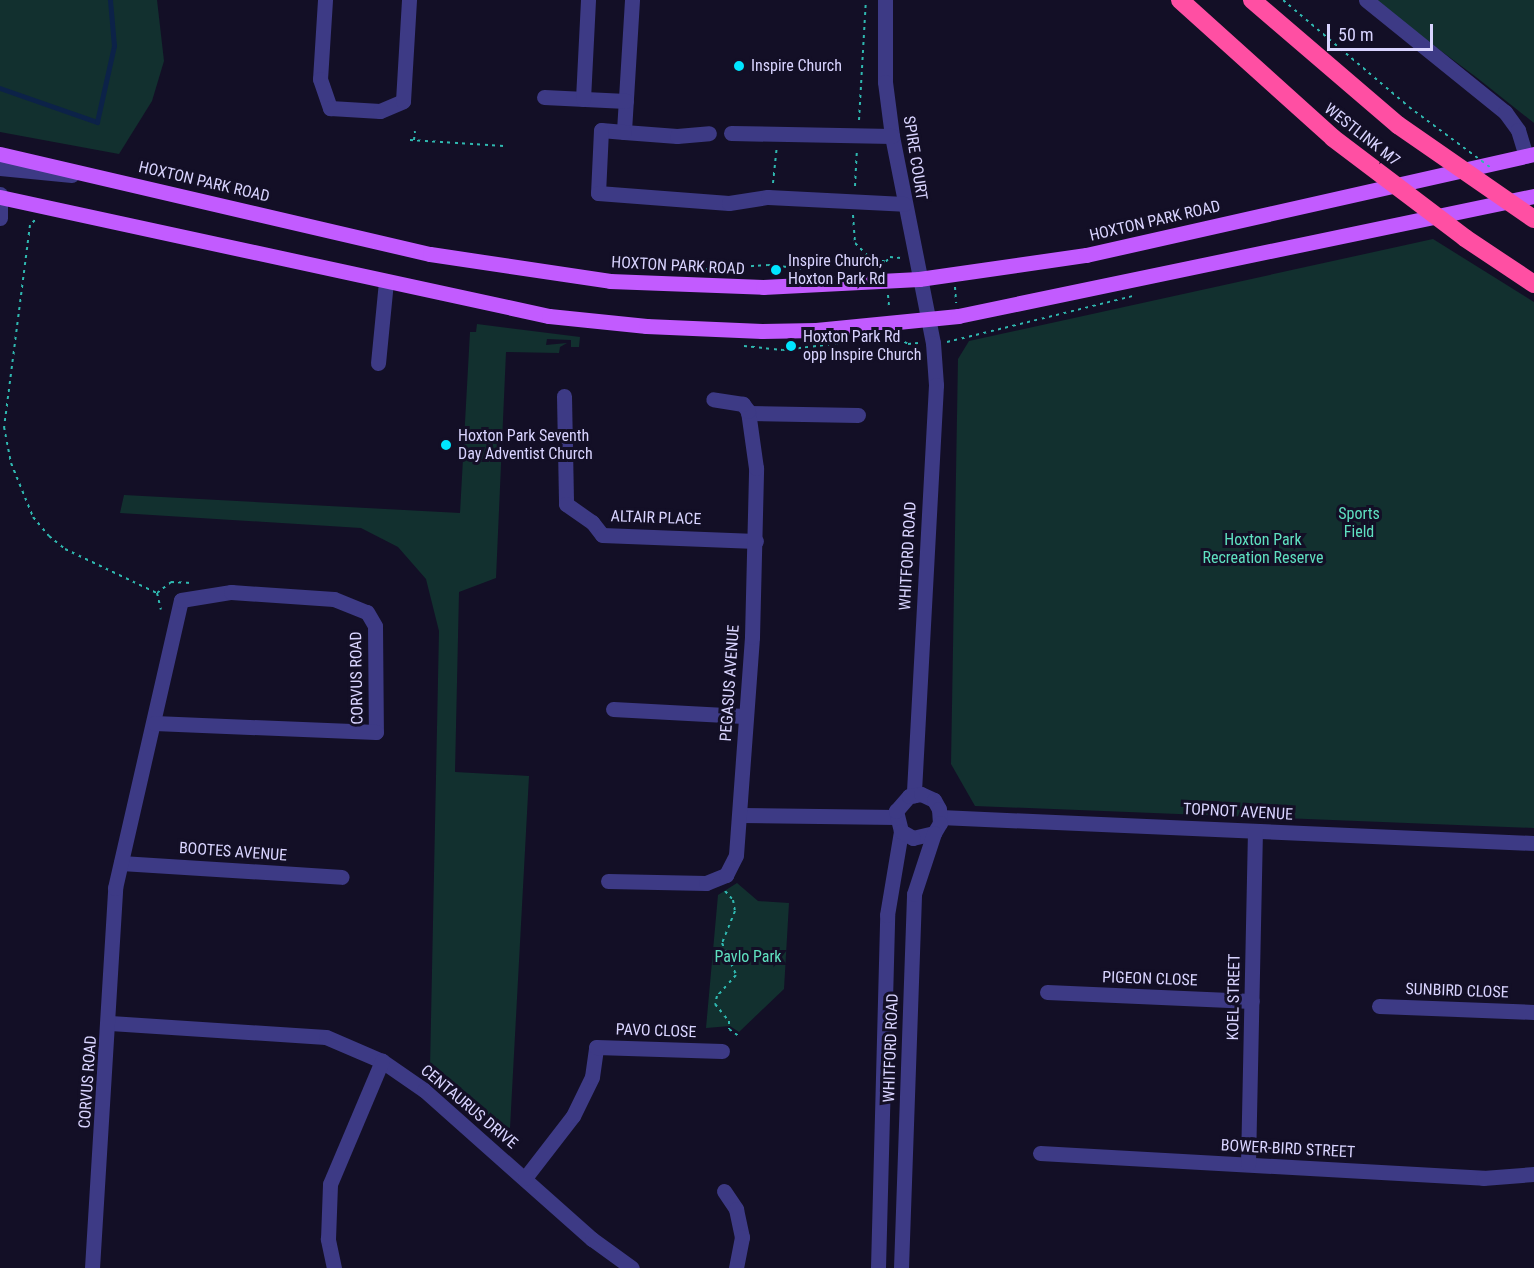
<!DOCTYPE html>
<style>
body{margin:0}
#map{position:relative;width:1534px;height:1268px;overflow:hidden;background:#130f26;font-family:"Roboto Condensed",sans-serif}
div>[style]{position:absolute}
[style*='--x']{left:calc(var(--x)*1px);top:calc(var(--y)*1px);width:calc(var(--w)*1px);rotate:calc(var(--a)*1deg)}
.green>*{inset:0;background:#12302f}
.stream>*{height:4.5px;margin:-2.25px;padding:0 2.25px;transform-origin:2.25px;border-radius:2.25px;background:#0c2248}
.path>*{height:2px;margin-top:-1px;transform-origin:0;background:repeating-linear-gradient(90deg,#2fb8b0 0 3px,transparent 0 7.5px)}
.minor>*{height:15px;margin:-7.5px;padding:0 7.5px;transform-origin:7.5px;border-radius:7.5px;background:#3d3a85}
.major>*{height:15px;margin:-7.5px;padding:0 7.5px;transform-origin:7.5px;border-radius:7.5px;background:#c25bff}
.highway>*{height:18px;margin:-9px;padding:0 9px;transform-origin:9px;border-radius:9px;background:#ff4fa3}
.path-bridge>*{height:2px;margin-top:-1px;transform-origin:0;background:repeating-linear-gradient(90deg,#2fb8b0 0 3px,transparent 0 7.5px)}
.highway-bridge>*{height:18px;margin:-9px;padding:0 9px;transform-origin:9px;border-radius:9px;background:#ff4fa3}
.dots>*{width:16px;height:16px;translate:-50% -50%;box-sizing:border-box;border:3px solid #130f26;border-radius:50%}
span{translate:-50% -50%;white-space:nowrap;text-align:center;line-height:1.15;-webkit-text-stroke:6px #130f26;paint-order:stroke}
.poi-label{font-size:16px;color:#d9d4ff}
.left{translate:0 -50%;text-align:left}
.street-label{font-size:16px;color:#d9d4ff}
.park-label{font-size:16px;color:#5fe0c0}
.scale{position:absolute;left:1327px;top:24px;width:106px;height:27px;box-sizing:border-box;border:3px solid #d9d4ff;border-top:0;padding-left:8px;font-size:18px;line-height:21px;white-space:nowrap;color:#d9d4ff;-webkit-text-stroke:4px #130f26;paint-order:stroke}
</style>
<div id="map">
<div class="green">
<div style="clip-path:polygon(0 0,157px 0,164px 61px,152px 101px,119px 154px,0 132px)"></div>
<div style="clip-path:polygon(1373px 0,1534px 0,1534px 123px,1476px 77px)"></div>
<div style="clip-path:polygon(1433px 239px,1534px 302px,1534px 828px,975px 806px,951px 764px,958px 359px,969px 341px)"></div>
<div style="clip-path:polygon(477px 324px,580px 337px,579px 347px,571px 347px,571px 340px,547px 339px,546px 345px,567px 343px,560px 347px,559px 353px,506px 352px,496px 578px,459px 592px,455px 772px,529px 776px,510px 1128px,490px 1124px,430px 1068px,439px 631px,426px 579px,398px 547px,361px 528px,120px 513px,124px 495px,460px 513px,470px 332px,476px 332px)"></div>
<div style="clip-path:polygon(737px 883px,758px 901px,789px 903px,784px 989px,739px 1032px,730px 1026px,706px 1028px,718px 895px)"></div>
</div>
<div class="stream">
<div style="--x:0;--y:88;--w:103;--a:19.3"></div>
<div style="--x:97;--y:122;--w:78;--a:-77.4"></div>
<div style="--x:114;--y:46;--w:46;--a:-95"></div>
</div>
<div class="path">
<div style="--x:1283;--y:0;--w:165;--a:40.3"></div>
<div style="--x:859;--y:120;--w:120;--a:-86.7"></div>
<div style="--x:410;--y:140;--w:94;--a:3.7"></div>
<div style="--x:414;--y:140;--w:9;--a:-84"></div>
<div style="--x:773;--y:183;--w:36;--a:-84"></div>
<div style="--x:855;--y:186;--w:36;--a:-87"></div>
<div style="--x:853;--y:215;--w:28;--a:86"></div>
<div style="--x:855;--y:243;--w:18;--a:45"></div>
<div style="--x:868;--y:256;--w:19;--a:18"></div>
<div style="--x:35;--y:220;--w:7;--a:135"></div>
<div style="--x:30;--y:225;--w:204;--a:97.3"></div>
<div style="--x:4;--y:427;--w:37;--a:79"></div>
<div style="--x:11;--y:463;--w:58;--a:67.8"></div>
<div style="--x:33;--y:517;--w:25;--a:50"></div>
<div style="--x:49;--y:536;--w:21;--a:39"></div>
<div style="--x:65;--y:549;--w:102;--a:25.6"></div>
<div style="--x:881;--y:267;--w:13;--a:-48"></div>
<div style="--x:890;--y:257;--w:11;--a:5"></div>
<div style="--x:706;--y:269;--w:62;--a:-3.7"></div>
<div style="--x:768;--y:265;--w:37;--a:6"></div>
<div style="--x:955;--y:287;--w:16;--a:86"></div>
<div style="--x:888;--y:295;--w:12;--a:85"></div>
<div style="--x:898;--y:338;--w:12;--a:31"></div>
<div style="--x:908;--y:344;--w:10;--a:-6"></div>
<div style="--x:947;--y:342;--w:192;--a:-13.9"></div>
<div style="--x:744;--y:346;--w:39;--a:6"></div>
<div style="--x:783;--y:350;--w:68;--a:-6.7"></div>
<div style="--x:157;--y:593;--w:18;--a:-38"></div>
<div style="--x:171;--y:582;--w:21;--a:3"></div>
<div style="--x:157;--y:593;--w:17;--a:77"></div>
<div style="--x:725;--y:891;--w:12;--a:48"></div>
<div style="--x:733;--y:900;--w:11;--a:80"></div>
<div style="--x:735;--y:911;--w:35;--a:112"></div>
<div style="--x:722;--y:943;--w:35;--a:66"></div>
<div style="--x:736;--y:975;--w:28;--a:132"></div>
<div style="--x:717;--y:996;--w:8;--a:104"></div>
<div style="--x:715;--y:1004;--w:22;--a:51"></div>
<div style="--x:729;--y:1021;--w:8;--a:90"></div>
<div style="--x:729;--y:1029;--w:14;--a:36"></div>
</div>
<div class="minor">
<div style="--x:325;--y:0;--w:79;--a:93.6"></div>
<div style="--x:320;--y:79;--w:31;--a:71"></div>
<div style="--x:330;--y:108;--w:50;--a:3.4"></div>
<div style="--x:380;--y:111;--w:25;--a:-23"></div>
<div style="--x:403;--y:101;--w:101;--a:-86.6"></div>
<div style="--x:632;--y:0;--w:132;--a:93.5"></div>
<div style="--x:624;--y:132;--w:53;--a:4.3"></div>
<div style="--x:677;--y:136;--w:32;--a:-5"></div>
<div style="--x:885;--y:0;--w:82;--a:90"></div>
<div style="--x:885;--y:82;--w:54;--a:82.6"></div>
<div style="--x:892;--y:136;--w:211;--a:78.8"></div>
<div style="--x:933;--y:343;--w:42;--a:85.9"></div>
<div style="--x:936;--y:385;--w:411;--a:93.1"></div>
<div style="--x:1366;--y:0;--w:179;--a:38.9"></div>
<div style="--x:1505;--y:112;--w:22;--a:54"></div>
<div style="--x:1518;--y:130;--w:27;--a:73"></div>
<div style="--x:544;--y:97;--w:82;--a:2.8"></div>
<div style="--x:583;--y:99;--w:99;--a:-87.1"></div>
<div style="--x:624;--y:132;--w:23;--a:-175"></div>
<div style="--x:601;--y:130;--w:63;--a:92.7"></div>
<div style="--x:598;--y:193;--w:131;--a:4.4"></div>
<div style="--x:729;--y:203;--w:39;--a:-9"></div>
<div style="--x:768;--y:197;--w:136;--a:2.9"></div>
<div style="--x:731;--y:133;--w:161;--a:1.1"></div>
<div style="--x:0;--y:168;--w:72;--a:5.6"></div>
<div style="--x:0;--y:194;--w:24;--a:90"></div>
<div style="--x:378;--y:363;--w:81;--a:-84.4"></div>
<div style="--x:564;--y:396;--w:108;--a:88.9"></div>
<div style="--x:566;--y:504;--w:32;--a:35"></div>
<div style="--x:592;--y:522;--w:16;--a:52"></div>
<div style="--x:602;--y:535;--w:154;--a:2.2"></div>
<div style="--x:748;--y:413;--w:110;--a:1"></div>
<div style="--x:613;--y:709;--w:131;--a:3.1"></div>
<div style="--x:741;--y:815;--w:155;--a:0.7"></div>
<div style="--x:940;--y:817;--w:595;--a:2.51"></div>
<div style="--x:121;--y:863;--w:221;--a:3.6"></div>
<div style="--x:608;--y:881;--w:98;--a:1.2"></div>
<div style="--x:706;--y:883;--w:22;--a:-22"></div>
<div style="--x:726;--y:875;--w:22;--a:-63"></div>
<div style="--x:736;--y:855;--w:219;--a:-85.8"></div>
<div style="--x:752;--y:637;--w:169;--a:-88.6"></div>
<div style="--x:756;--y:468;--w:58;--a:-98"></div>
<div style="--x:748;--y:411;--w:9;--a:-126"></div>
<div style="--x:743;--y:404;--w:30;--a:-171"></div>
<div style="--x:1047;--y:992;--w:205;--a:2.5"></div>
<div style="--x:1379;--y:1006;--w:155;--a:2.2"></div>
<div style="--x:110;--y:1023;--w:216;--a:3.7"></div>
<div style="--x:326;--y:1037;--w:61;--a:23.2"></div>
<div style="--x:382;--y:1061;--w:51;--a:34.6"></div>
<div style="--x:424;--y:1090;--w:225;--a:41.6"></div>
<div style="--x:592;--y:1239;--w:49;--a:35.9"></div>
<div style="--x:1040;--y:1153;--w:444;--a:3.2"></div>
<div style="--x:1483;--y:1178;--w:51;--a:-4.5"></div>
<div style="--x:1248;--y:1164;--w:333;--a:-88.8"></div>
<div style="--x:525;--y:1178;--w:78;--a:-52.3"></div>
<div style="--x:573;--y:1116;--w:43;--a:-64"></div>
<div style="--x:592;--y:1077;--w:30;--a:-82"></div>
<div style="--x:596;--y:1047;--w:126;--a:1.8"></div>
<div style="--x:724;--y:1191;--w:22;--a:56"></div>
<div style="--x:736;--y:1209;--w:29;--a:78"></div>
<div style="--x:742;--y:1237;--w:32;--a:101"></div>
<div style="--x:92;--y:1268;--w:381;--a:-86.5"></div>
<div style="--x:115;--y:888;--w:295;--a:-77.1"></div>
<div style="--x:181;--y:600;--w:51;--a:-9.1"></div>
<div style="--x:231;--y:592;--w:103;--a:3.9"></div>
<div style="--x:334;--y:599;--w:35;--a:22"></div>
<div style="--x:367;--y:612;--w:16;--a:60"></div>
<div style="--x:375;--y:626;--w:106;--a:89.5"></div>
<div style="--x:376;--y:732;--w:222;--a:-177.7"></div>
<div style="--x:334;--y:1268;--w:30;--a:-102"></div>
<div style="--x:328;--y:1239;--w:55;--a:-87.9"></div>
<div style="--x:330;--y:1184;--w:134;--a:-67.1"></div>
<div style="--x:878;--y:1268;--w:353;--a:-88.5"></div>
<div style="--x:887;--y:915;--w:85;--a:-80.5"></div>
<div style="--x:901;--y:831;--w:21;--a:-104"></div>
<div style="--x:896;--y:811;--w:20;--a:-49"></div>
<div style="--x:909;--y:796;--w:12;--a:-9"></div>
<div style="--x:921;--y:794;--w:14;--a:25"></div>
<div style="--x:934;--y:800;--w:10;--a:61"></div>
<div style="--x:939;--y:809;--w:14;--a:86"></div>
<div style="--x:940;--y:823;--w:12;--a:121"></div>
<div style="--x:934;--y:833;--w:22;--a:167"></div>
<div style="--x:913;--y:838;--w:14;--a:-150"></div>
<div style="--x:901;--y:1268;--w:374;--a:-88"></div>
<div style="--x:914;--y:894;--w:64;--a:-71.8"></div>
</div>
<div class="major">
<div style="--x:0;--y:154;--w:441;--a:13.1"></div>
<div style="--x:430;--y:254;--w:182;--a:8.5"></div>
<div style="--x:610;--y:281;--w:153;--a:2.2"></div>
<div style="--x:763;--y:287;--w:156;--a:-2.9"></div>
<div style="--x:919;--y:279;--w:169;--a:-8.2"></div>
<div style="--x:1086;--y:255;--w:459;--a:-12.7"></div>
<div style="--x:0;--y:197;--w:562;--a:12.23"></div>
<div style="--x:549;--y:316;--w:98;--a:5.9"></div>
<div style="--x:646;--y:326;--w:116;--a:2.5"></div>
<div style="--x:762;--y:331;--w:54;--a:-1.1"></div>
<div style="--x:816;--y:330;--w:143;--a:-5.6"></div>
<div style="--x:958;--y:316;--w:588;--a:-11.77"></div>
</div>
<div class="highway">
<div style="--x:1180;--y:0;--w:206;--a:42"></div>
<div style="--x:1252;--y:0;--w:192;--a:40.6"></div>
</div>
<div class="path-bridge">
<div style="--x:1409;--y:107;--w:102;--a:36.6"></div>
</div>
<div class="highway-bridge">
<div style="--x:1398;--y:125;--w:165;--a:34.7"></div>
<div style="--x:1333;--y:138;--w:166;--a:37.1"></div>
<div style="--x:1465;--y:238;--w:83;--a:33.7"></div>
</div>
<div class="dots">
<div style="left:739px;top:66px;background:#00e5ff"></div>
<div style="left:776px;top:270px;background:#00e5ff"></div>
<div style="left:791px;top:346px;background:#00e5ff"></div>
<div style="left:446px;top:445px;background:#00e5ff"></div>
</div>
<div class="poi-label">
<span class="left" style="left:751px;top:66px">Inspire Church</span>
<span class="left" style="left:788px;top:270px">Inspire Church,<br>Hoxton Park Rd</span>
<span class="left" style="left:803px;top:346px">Hoxton Park Rd<br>opp Inspire Church</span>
<span class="left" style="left:458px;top:445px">Hoxton Park Seventh<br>Day Adventist Church</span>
</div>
<div class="street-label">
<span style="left:1362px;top:135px;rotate:38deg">WESTLINK M7</span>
<span style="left:915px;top:158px;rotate:81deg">SPIRE COURT</span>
<span style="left:204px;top:182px;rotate:13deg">HOXTON PARK ROAD</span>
<span style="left:1155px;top:221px;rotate:-13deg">HOXTON PARK ROAD</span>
<span style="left:678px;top:266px;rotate:3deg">HOXTON PARK ROAD</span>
<span style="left:656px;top:518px;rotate:2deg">ALTAIR PLACE</span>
<span style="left:908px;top:556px;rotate:-87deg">WHITFORD ROAD</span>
<span style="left:357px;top:678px;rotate:-91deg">CORVUS ROAD</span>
<span style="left:730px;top:683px;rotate:-86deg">PEGASUS AVENUE</span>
<span style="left:1238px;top:812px;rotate:3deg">TOPNOT AVENUE</span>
<span style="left:233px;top:852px;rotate:4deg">BOOTES AVENUE</span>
<span style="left:1150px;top:979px;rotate:2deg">PIGEON CLOSE</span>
<span style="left:1457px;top:991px;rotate:2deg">SUNBIRD CLOSE</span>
<span style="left:1234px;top:997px;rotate:-89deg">KOEL STREET</span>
<span style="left:656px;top:1031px;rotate:2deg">PAVO CLOSE</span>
<span style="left:891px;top:1048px;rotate:-88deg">WHITFORD ROAD</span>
<span style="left:88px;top:1082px;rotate:-86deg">CORVUS ROAD</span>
<span style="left:469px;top:1107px;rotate:40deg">CENTAURUS DRIVE</span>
<span style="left:1288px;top:1149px;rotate:3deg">BOWER-BIRD STREET</span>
</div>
<div class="park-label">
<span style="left:1359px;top:523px">Sports<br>Field</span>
<span style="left:1263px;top:549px">Hoxton Park<br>Recreation Reserve</span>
<span style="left:748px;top:957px">Pavlo Park</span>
</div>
<div class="scale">50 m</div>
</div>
